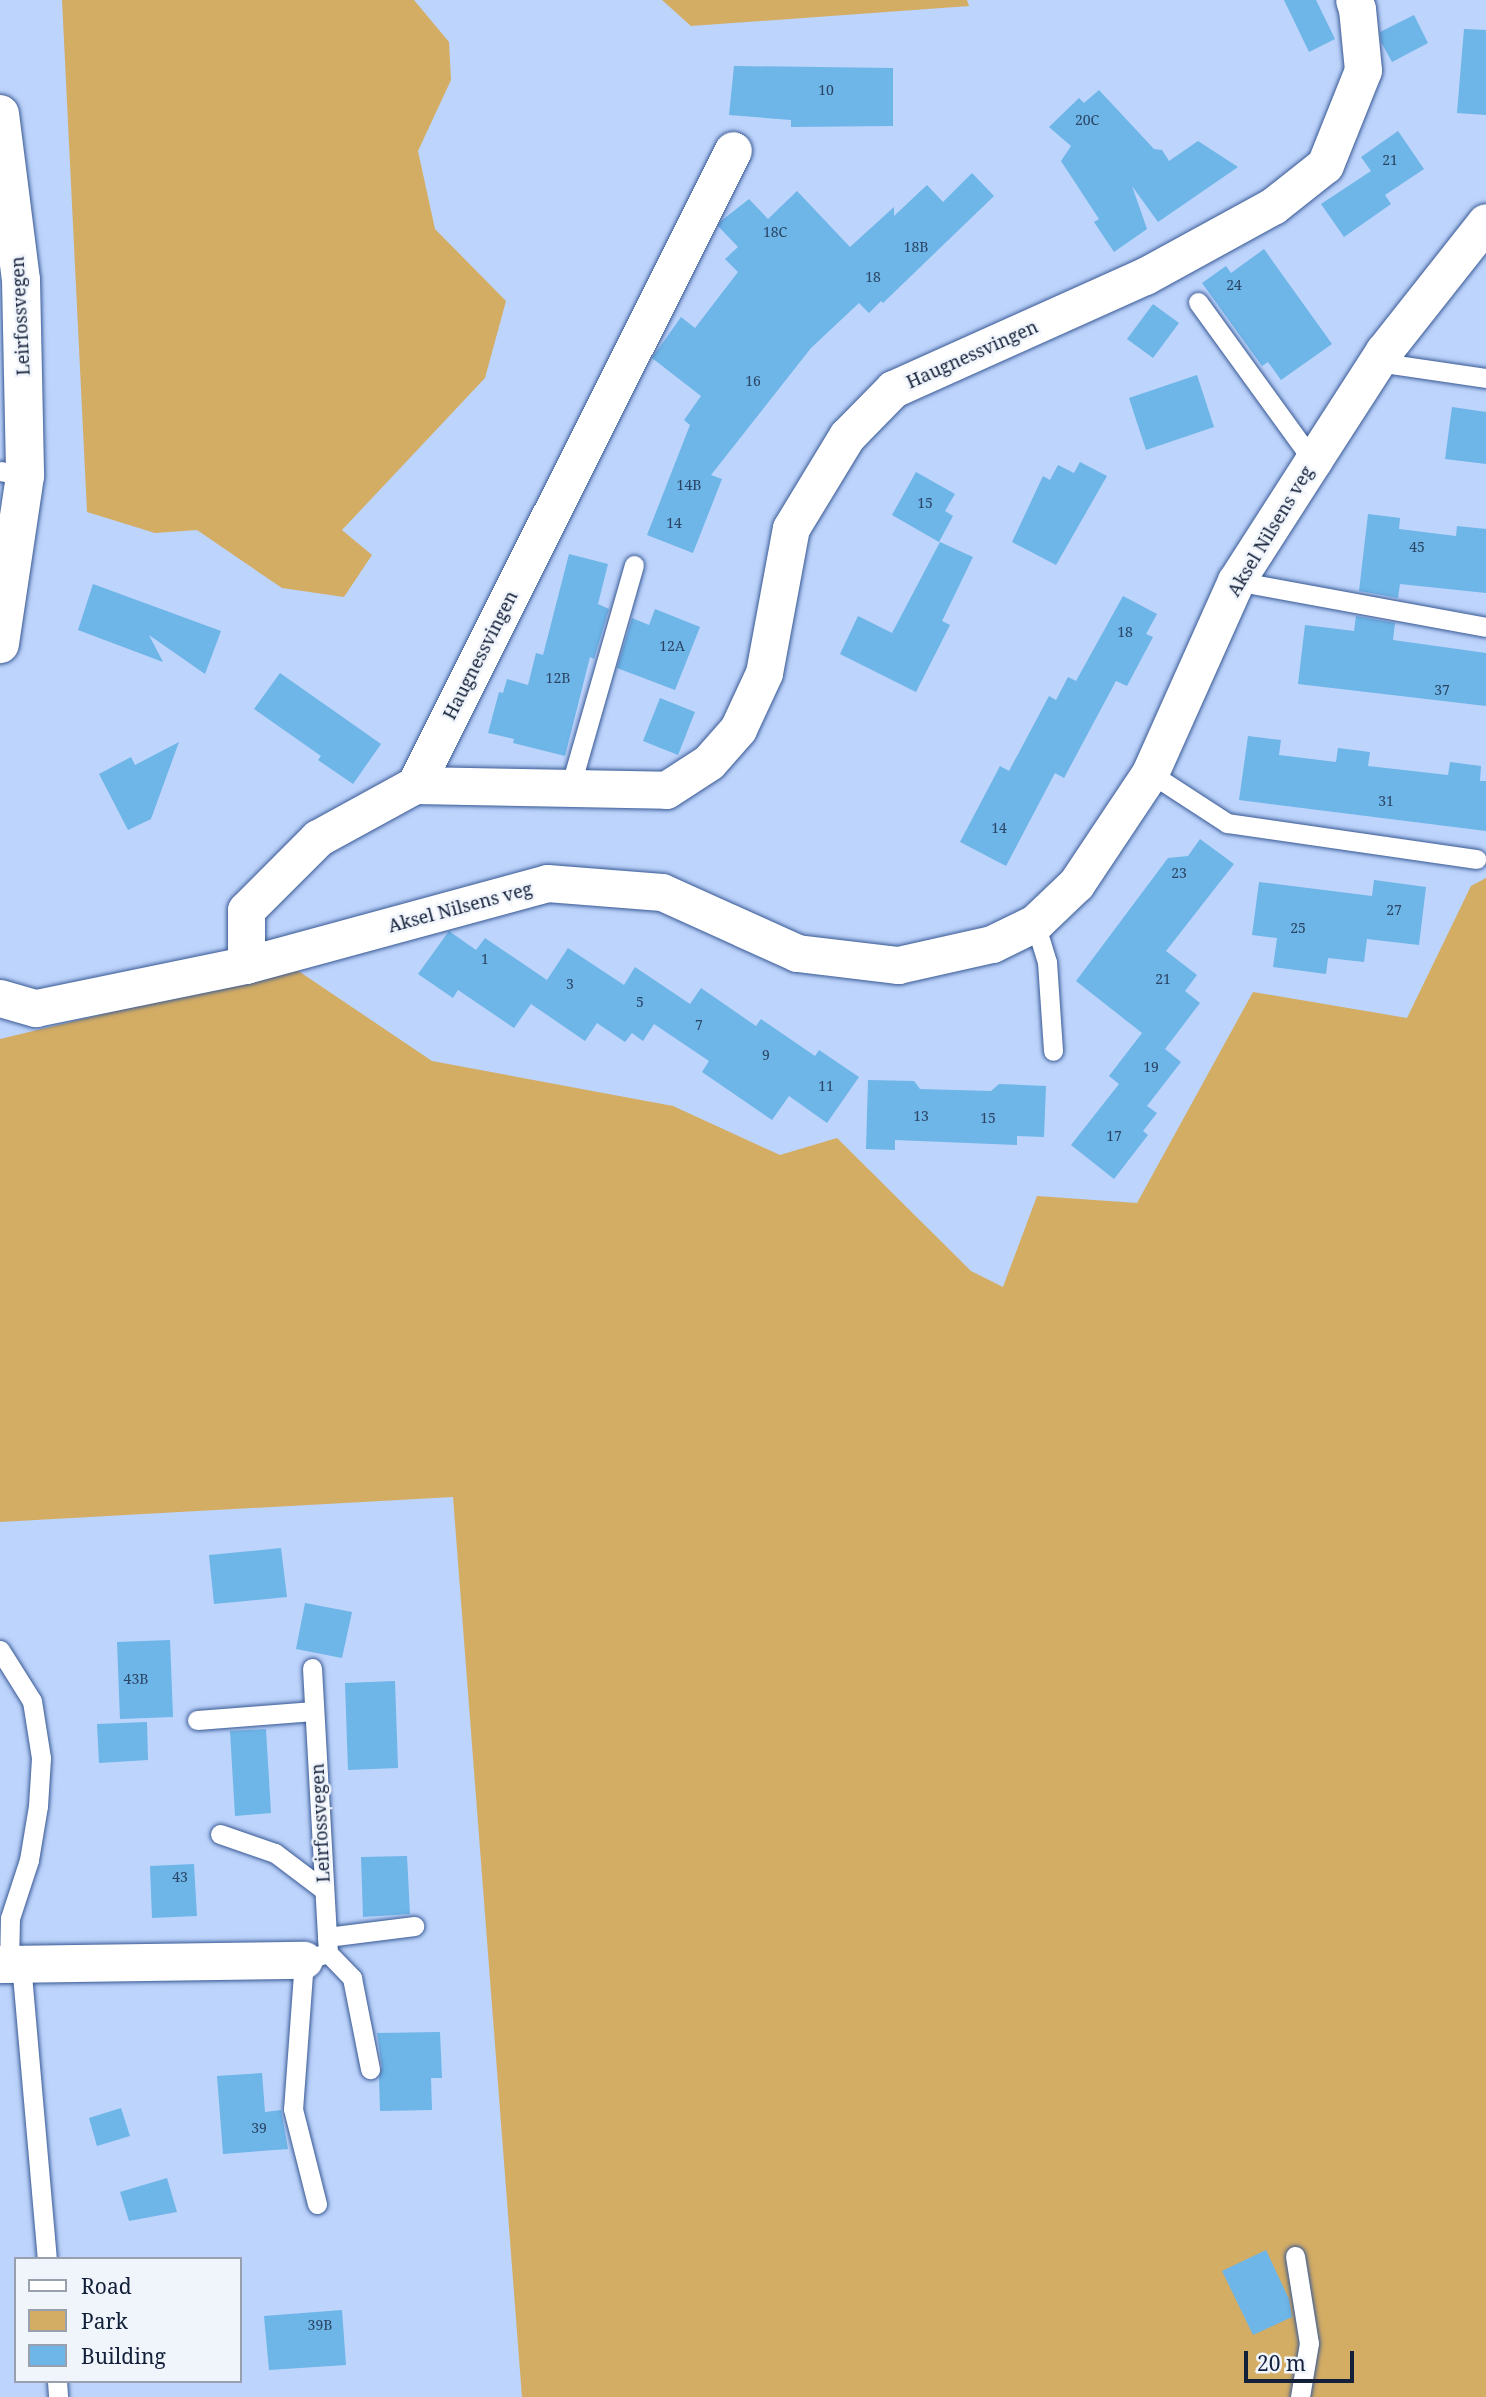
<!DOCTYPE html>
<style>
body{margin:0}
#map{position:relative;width:1486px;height:2397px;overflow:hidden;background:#bdd4fc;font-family:"Noto Serif",serif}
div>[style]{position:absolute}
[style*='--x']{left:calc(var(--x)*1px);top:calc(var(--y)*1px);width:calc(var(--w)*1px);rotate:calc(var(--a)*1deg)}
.green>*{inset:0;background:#d4ad64}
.building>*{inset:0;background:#6eb5e8}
.roads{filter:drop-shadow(0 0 2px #395994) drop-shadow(0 0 2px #395994)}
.service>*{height:19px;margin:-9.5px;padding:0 9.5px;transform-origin:9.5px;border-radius:9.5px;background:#fff}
.minor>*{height:37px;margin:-18.5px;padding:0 18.5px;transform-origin:18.5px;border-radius:18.5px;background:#fff}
.tertiary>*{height:38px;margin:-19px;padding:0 19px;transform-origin:19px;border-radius:19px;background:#fff}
span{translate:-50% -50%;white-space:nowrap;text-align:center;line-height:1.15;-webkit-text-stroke:5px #f0f4fb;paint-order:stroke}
.number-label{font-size:14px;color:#2a4565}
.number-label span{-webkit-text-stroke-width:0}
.street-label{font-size:18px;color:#132039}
.legend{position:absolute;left:14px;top:2257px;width:228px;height:126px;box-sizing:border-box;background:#f0f4fb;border:2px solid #989fad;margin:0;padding:9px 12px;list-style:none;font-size:21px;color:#132039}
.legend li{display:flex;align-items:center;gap:14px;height:35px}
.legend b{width:35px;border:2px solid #989fad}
.scale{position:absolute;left:1244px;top:2351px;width:110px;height:32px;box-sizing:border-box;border:4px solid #132039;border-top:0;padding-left:9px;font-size:21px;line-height:24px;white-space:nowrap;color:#132039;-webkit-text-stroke:5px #f0f4fb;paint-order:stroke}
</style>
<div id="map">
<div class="green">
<div style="clip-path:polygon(62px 0,414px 0,449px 42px,451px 80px,418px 151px,435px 229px,506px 301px,485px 378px,342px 530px,372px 555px,344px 597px,282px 588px,197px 530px,155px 533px,87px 512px)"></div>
<div style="clip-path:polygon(662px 0,967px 0,969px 6px,691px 26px)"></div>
<div style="clip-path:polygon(1486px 878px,1486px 2397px,522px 2397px,453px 1497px,0 1522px,0 1039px,294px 968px,432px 1061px,673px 1106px,780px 1155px,837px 1138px,971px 1271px,1003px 1287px,1037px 1196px,1137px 1203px,1253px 992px,1407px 1018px,1471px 886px)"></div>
</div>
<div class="building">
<div style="clip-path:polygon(1284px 0,1316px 0,1335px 39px,1309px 52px)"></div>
<div style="clip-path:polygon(1414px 15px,1428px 43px,1392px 62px,1381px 42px,1380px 32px)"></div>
<div style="clip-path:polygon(1464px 29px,1486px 30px,1486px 115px,1457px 113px)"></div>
<div style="clip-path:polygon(734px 66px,893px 68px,893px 126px,791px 127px,791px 120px,729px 115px)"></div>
<div style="clip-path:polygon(1099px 90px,1154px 149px,1162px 150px,1169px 161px,1198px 141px,1238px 167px,1158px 222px,1132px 186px,1147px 229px,1114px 252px,1094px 222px,1099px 219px,1061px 161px,1071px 146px,1049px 127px,1079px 98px,1084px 103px)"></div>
<div style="clip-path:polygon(1398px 131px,1424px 169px,1385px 195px,1391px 204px,1344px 237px,1321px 204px,1371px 171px,1361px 157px)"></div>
<div style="clip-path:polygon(972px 173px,994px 196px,883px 303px,881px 301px,869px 313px,859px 303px,811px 348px,711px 475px,722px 479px,693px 553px,647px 535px,690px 425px,684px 420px,701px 396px,652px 358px,681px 317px,695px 328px,738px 272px,725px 259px,738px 247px,718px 226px,721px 221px,749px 199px,768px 219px,797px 191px,850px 247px,894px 207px,894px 216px,927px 185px,943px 202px)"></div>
<div style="clip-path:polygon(1264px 249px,1332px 344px,1281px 380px,1268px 362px,1262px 366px,1202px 283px,1226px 266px,1231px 273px)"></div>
<div style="clip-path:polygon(1153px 304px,1179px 323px,1153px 358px,1127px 339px)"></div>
<div style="clip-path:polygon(1197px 375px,1214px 427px,1146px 450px,1129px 398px)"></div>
<div style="clip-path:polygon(1452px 407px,1486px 412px,1486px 464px,1445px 459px)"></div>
<div style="clip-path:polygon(1080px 462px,1107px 476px,1056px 565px,1012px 542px,1043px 476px,1050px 480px,1058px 465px,1074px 473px)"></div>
<div style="clip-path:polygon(916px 472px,955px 494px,945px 511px,953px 516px,939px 542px,892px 515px)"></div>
<div style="clip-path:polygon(1368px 514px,1400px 518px,1399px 529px,1456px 536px,1457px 526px,1486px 529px,1486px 593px,1400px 584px,1398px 598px,1359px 591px)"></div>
<div style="clip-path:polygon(940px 542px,973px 557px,942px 621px,950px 625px,916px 692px,840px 654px,858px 616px,892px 633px)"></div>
<div style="clip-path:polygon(569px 554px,608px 564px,598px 604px,609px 609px,594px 659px,590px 657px,565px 756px,513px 743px,514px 739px,488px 733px,499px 692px,503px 693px,507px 679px,528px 685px,536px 653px,543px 655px)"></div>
<div style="clip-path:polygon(93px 584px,221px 631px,205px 674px,149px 635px,163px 662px,78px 630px)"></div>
<div style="clip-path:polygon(1123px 596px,1157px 614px,1146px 634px,1153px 637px,1127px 686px,1116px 681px,1064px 778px,1055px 773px,1006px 866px,960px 842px,1000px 766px,1009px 771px,1049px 696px,1056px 700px,1068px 677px,1076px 681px)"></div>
<div style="clip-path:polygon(655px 609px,700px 627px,675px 690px,617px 668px,632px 618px,649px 625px)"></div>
<div style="clip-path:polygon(1356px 616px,1395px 623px,1393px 640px,1486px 653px,1486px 706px,1298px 684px,1305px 625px,1354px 631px)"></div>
<div style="clip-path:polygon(280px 673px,381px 744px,353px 784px,318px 760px,321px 756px,254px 709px)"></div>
<div style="clip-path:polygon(660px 698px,695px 712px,678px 755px,643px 741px)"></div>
<div style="clip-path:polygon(1248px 736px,1281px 740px,1279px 755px,1336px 762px,1338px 748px,1370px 752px,1368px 766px,1448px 775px,1450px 762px,1481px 766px,1480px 781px,1486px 781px,1486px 831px,1239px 800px)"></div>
<div style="clip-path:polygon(179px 742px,151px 819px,128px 830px,99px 774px,131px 757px,135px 765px)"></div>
<div style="clip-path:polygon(1200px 839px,1234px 864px,1166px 951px,1197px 975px,1185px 991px,1200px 1003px,1165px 1049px,1181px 1062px,1147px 1106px,1157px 1113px,1143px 1131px,1148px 1135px,1114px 1179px,1071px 1145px,1119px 1084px,1109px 1076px,1142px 1033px,1076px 981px,1168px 858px,1188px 856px)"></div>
<div style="clip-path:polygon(1374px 880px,1426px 887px,1419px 945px,1367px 939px,1364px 962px,1328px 958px,1326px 974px,1273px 967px,1277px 938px,1252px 935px,1259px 882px,1372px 896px)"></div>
<div style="clip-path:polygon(449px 931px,476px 950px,485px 938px,547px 980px,568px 948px,624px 985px,635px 967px,690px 1004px,701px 988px,756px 1026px,761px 1019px,815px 1056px,819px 1050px,859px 1077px,827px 1123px,789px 1096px,772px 1120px,702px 1072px,709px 1061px,654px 1024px,643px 1041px,632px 1033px,625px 1042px,597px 1023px,585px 1041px,531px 1004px,514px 1028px,458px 990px,453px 998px,418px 974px)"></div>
<div style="clip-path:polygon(868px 1080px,914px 1081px,920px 1089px,991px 1091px,999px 1084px,1046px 1086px,1044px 1137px,1017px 1136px,1017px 1145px,895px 1140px,895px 1150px,866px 1149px)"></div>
<div style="clip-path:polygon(281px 1548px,287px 1597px,214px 1604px,209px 1555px)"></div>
<div style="clip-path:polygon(305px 1603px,352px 1612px,342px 1658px,296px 1649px)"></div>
<div style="clip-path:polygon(170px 1640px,173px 1717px,120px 1719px,117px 1642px)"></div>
<div style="clip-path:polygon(395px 1681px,398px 1768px,348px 1770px,345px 1683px)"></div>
<div style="clip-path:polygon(147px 1722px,148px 1760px,99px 1763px,97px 1724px)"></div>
<div style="clip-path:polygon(266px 1729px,271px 1813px,235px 1816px,230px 1731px)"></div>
<div style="clip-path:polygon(407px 1856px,410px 1914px,363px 1917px,361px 1857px)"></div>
<div style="clip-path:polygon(194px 1864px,197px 1916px,152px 1918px,150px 1866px)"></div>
<div style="clip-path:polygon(440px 2032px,442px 2078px,431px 2078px,432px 2110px,380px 2111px,379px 2077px,382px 2067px,377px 2033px)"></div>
<div style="clip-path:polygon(262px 2073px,265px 2112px,281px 2110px,288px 2149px,223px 2154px,217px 2076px)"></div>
<div style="clip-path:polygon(121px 2108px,130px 2136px,97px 2146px,89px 2118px)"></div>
<div style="clip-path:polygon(167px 2178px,177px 2212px,129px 2221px,120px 2192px)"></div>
<div style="clip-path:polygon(1266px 2250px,1289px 2299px,1292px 2317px,1253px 2335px,1222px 2271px)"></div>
<div style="clip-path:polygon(342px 2310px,346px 2365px,269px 2370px,264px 2316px)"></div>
</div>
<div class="roads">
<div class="service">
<div style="--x:1198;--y:302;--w:196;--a:54.1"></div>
<div style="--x:1377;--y:362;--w:110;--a:8.4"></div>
<div style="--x:0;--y:471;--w:25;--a:11"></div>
<div style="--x:1236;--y:581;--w:254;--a:10.4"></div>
<div style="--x:1150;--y:773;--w:92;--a:33"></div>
<div style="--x:1227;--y:823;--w:252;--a:8.2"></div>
<div style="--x:570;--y:788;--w:232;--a:-74"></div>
<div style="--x:1035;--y:923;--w:41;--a:72.9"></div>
<div style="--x:1047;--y:962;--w:89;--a:86.1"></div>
<div style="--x:0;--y:1650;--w:60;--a:57.9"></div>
<div style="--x:32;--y:1701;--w:58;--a:81"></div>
<div style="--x:41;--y:1758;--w:48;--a:93.6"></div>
<div style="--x:38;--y:1806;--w:55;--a:99.5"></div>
<div style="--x:29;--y:1860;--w:61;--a:108.1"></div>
<div style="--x:10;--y:1918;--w:46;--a:91.2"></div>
<div style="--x:312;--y:1668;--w:285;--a:86.8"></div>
<div style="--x:328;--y:1953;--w:25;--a:164"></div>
<div style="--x:304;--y:1960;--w:149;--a:94.2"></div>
<div style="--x:293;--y:2109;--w:98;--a:75.8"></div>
<div style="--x:197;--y:1720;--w:117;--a:-4.4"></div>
<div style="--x:220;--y:1834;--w:58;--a:19.1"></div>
<div style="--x:275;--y:1853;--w:61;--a:37.1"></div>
<div style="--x:327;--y:1937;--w:88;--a:-7.2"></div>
<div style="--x:328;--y:1953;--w:35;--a:46"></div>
<div style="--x:352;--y:1978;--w:93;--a:78.8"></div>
<div style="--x:21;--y:1963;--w:297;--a:85"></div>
<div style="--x:1295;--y:2256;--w:88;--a:80.9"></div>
<div style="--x:1309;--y:2343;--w:55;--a:99.5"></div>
<div style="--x:57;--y:2381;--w:16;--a:86"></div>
</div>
<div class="minor">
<div style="--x:415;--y:785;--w:251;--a:1.1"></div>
<div style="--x:666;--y:790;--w:51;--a:-33.1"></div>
<div style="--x:709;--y:762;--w:44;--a:-48.7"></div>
<div style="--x:738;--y:729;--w:62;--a:-65.1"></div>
<div style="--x:764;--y:673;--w:147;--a:-79.5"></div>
<div style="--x:791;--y:528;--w:108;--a:-58.7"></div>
<div style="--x:847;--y:436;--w:66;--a:-45.6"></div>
<div style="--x:893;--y:389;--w:276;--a:-24.2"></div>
<div style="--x:1145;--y:276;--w:146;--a:-28.7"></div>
<div style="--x:1273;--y:206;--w:66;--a:-38.3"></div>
<div style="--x:1325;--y:165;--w:102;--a:-68.2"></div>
<div style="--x:1363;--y:70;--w:61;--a:-95.6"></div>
<div style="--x:1357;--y:9;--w:9;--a:-108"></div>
<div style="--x:246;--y:965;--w:55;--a:-90"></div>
<div style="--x:246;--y:910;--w:102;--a:-45"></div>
<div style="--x:318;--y:838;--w:111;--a:-28.7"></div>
<div style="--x:415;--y:785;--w:710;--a:-63.4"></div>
<div style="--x:0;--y:998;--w:37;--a:16"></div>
<div style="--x:36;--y:1008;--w:214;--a:-11.6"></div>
<div style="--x:246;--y:965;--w:312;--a:-15.2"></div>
<div style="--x:547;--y:883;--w:115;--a:4.5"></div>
<div style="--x:662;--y:892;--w:148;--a:24.3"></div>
<div style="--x:797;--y:953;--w:102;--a:6.8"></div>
<div style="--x:898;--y:965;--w:96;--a:-12.6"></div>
<div style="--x:992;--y:944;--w:48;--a:-26"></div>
<div style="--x:1035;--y:923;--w:57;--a:-43.6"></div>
<div style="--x:1076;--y:884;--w:133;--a:-56.3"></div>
<div style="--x:1150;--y:773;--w:210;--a:-65.9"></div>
<div style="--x:1236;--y:581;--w:143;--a:-57.3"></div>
<div style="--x:1313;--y:461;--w:131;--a:-57.2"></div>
<div style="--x:1384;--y:351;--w:164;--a:-51.7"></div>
<div style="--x:0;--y:1964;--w:304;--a:-0.8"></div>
</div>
<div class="tertiary">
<div style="--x:0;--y:114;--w:167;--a:82.8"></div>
<div style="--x:21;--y:280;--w:196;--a:88.8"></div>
<div style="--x:25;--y:476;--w:170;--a:98.5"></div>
</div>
</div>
<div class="number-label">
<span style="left:826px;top:90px">10</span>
<span style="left:1087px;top:120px">20C</span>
<span style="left:1390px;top:160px">21</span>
<span style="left:775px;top:232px">18C</span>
<span style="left:916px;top:247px">18B</span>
<span style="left:873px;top:277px">18</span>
<span style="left:1234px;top:285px">24</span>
<span style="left:753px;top:381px">16</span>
<span style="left:689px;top:485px">14B</span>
<span style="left:925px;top:503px">15</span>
<span style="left:674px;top:523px">14</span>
<span style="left:1417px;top:547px">45</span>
<span style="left:1125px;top:632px">18</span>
<span style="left:672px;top:646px">12A</span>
<span style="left:558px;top:678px">12B</span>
<span style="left:1442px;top:690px">37</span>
<span style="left:1386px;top:801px">31</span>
<span style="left:999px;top:828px">14</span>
<span style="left:1179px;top:873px">23</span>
<span style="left:1394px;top:910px">27</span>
<span style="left:1298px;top:928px">25</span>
<span style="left:485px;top:959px">1</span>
<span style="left:1163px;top:979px">21</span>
<span style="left:570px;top:984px">3</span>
<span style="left:640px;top:1002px">5</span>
<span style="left:699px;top:1025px">7</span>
<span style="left:766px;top:1055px">9</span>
<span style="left:1151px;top:1067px">19</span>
<span style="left:826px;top:1086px">11</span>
<span style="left:921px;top:1116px">13</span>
<span style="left:988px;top:1118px">15</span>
<span style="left:1114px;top:1136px">17</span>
<span style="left:136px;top:1679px">43B</span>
<span style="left:180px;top:1877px">43</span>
<span style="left:259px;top:2128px">39</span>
<span style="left:320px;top:2325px">39B</span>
</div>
<div class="street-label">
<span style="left:20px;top:316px;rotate:-93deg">Leirfossvegen</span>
<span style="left:972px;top:354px;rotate:-24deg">Haugnessvingen</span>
<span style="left:1270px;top:531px;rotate:-59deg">Aksel Nilsens veg</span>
<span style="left:480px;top:655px;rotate:-63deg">Haugnessvingen</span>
<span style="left:460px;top:907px;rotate:-15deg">Aksel Nilsens veg</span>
<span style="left:320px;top:1823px;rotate:-93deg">Leirfossvegen</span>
</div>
<ul class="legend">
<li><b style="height:9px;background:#fff"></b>Road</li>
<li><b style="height:19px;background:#d4ad64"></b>Park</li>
<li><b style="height:19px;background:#6eb5e8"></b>Building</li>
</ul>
<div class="scale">20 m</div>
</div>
